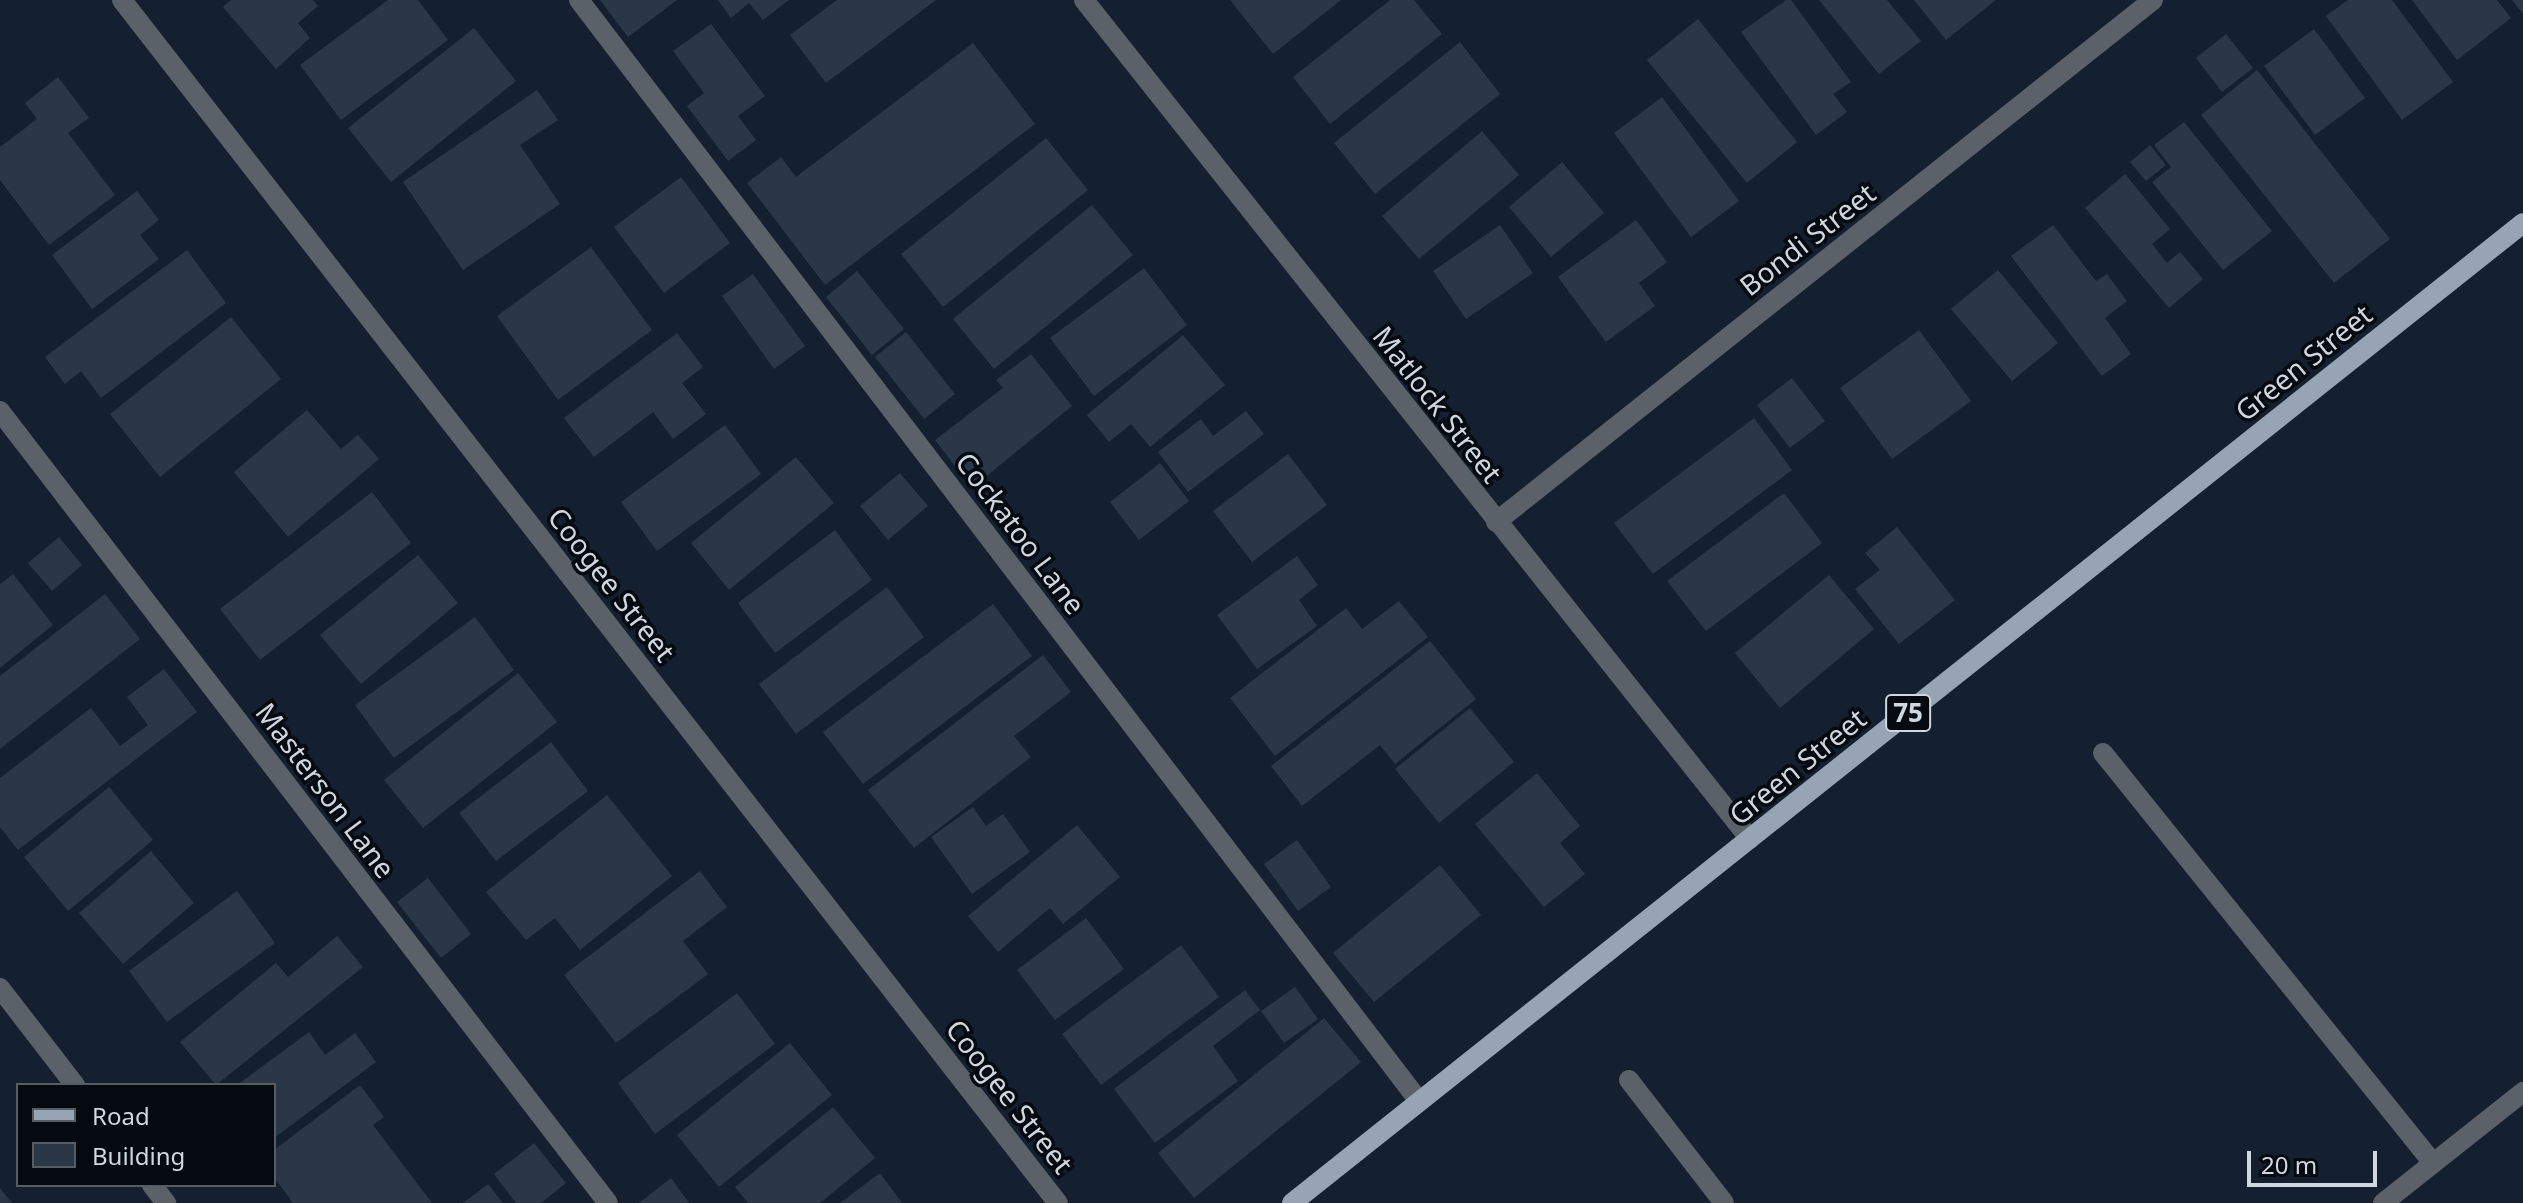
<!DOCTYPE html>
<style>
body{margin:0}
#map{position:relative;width:2523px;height:1203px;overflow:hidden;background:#14202f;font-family:"Noto Sans",sans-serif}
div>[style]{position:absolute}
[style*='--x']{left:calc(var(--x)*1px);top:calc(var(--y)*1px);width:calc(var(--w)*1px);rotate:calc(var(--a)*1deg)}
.building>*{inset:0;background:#2a3747}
.lane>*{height:20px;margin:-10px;padding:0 10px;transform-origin:10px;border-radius:10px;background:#5b6169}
.street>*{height:20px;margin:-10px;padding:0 10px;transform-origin:10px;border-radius:10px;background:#5b6169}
.primary>*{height:20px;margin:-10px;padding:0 10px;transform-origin:10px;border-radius:10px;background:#96a4b4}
span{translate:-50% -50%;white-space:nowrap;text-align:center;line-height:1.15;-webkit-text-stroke:7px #050a10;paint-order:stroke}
.shield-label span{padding:2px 6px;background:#050a10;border:2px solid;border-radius:6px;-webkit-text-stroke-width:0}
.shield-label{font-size:26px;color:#cfd7e1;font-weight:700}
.street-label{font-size:28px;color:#cfd7e1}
.legend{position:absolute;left:16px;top:1083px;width:260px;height:104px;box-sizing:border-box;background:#050a10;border:2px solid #565c64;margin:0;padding:10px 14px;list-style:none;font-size:24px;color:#cfd7e1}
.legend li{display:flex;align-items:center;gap:16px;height:40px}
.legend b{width:40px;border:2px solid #565c64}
.scale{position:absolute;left:2247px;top:1151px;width:130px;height:36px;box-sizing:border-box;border:4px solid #cfd7e1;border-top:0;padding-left:10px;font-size:24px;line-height:28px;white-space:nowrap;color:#cfd7e1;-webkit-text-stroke:6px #050a10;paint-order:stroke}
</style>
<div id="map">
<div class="building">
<div style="clip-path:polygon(231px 0,313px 0,318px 6px,298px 23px,310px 38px,276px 69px,223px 7px)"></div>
<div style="clip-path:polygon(388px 0,418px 0,448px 40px,341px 120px,300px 65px)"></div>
<div style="clip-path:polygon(600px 0,677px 0,628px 37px)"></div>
<div style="clip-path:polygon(718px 0,789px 0,763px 20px,749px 3px,731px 18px)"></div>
<div style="clip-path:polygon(837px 0,936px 0,826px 83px,790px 35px)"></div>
<div style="clip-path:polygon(1230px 0,1341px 0,1273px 54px)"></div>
<div style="clip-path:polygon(1390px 0,1414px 0,1442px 34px,1330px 124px,1293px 77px)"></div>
<div style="clip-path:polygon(1786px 0,1791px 0,1851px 82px,1833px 94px,1847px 112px,1816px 135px,1741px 32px)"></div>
<div style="clip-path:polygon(1819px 0,1887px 0,1921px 41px,1879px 74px)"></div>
<div style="clip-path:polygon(1914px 0,1996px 0,1946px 40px)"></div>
<div style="clip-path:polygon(2348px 0,2392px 0,2453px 82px,2402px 120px,2326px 16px)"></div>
<div style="clip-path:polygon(2412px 0,2497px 0,2511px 18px,2457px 60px)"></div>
<div style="clip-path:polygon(2512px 0,2523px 0,2523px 14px)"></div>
<div style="clip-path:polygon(1698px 19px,1797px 142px,1747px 183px,1647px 60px)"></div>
<div style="clip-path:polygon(711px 24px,765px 96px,738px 116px,756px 140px,728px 161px,687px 106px,704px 93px,673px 51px)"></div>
<div style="clip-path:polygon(474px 28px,516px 81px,391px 182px,348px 128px)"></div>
<div style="clip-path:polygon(2314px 29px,2365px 98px,2315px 135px,2264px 66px)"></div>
<div style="clip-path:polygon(2226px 34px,2253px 68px,2222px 92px,2196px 58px)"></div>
<div style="clip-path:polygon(1460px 42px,1500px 94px,1375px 194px,1334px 143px)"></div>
<div style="clip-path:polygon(973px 43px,1035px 124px,825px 285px,747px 183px,781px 157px,796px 177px)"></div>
<div style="clip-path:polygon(2257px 70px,2390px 239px,2334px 283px,2201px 115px)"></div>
<div style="clip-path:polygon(58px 77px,89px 118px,68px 133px,115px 195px,49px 245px,0 180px,0 147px,37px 119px,25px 103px)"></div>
<div style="clip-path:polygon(537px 90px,558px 120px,520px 145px,560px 204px,463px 270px,403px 182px)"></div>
<div style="clip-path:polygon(1662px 97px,1739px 201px,1691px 237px,1614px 133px)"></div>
<div style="clip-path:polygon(2184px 122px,2272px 231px,2223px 270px,2152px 182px,2171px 167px,2154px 145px)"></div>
<div style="clip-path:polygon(1482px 131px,1519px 175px,1419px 259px,1382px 216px)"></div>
<div style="clip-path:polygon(1046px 138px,1088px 190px,943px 307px,901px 254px)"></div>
<div style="clip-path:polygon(2150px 145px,2166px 165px,2146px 181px,2130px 162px)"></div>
<div style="clip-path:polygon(1562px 162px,1604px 213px,1551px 257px,1509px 207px)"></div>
<div style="clip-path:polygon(2125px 174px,2170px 229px,2152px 244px,2167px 263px,2180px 252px,2203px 279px,2169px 308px,2085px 208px)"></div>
<div style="clip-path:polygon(681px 177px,730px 243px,664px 293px,614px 227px)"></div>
<div style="clip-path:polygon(137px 191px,159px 220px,140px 235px,159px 259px,92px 309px,52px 255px)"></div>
<div style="clip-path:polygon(1092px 205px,1133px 255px,994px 369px,953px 319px)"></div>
<div style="clip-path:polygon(1636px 220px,1667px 262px,1639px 283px,1655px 306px,1606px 342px,1558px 277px)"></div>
<div style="clip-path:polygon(1500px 225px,1533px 273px,1466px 319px,1433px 271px)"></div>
<div style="clip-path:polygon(2053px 225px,2096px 281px,2107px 274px,2127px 301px,2105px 318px,2131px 354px,2102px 376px,2011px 256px)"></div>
<div style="clip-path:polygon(591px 247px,652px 330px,558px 400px,497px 316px)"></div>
<div style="clip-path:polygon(187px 250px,226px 303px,101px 398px,81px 371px,65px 384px,45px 357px)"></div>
<div style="clip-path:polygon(1144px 268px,1187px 325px,1094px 396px,1050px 338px)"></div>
<div style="clip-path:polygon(1998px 270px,2058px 343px,2012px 381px,1951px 309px)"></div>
<div style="clip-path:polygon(857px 271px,904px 329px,872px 355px,826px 297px)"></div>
<div style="clip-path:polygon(753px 274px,805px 346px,774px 369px,722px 296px)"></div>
<div style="clip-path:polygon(231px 317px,281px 379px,160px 477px,110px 414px)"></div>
<div style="clip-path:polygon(1919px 330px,1971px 401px,1892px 459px,1840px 388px)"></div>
<div style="clip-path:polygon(906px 332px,955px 394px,924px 419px,875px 357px)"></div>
<div style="clip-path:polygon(677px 333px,703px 367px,682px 383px,706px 414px,673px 439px,653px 412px,594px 457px,564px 418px)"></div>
<div style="clip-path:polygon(1183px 335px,1225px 385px,1150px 447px,1131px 424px,1109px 442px,1087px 415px)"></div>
<div style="clip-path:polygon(1031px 354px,1072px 406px,972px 488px,935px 440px,1003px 388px,996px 380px)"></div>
<div style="clip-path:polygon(1792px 378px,1825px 421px,1790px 448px,1757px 405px)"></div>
<div style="clip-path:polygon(307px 410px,341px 449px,358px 435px,379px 459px,288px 537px,234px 472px)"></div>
<div style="clip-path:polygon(1246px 411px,1264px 434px,1188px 492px,1158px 452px,1201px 419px,1213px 436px)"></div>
<div style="clip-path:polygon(1754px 418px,1792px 470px,1653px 574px,1614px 523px)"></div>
<div style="clip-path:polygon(725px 425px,761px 474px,657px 551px,621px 502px)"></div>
<div style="clip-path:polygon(1288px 454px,1327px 505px,1252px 562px,1213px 511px)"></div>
<div style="clip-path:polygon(796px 457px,834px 503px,729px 590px,691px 543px)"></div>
<div style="clip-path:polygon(1160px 463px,1189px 501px,1139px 540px,1110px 502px)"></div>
<div style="clip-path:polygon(900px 473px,928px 506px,888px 540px,860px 506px)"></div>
<div style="clip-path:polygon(372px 492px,411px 543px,260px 660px,220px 609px)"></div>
<div style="clip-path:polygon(1784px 493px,1822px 543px,1706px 631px,1667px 581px)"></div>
<div style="clip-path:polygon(1897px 527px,1955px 600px,1899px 644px,1855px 589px,1880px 570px,1865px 553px)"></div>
<div style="clip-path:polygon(835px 530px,872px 580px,775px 653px,738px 603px)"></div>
<div style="clip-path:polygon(59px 537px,82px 565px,52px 591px,28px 563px)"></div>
<div style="clip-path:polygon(418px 555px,458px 603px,361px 684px,320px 635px)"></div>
<div style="clip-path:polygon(1297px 556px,1318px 585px,1299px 600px,1317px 626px,1257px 669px,1217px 615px)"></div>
<div style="clip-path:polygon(13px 574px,53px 625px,0 668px,0 584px)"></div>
<div style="clip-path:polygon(1829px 575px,1874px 629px,1780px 708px,1735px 653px)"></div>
<div style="clip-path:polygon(887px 587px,924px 637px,796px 734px,759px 684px)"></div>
<div style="clip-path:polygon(105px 594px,140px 639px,0 749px,0 676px)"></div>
<div style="clip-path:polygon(1399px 601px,1428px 637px,1275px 756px,1230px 698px,1346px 608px,1362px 629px)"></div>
<div style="clip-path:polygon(993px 604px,1032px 656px,863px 784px,823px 732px)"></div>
<div style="clip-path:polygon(475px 617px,514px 670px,394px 758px,355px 705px)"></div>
<div style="clip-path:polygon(1430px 641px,1476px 699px,1395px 764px,1380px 745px,1302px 806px,1271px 766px)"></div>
<div style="clip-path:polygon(1043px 655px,1071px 692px,1014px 736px,1031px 757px,914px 848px,868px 790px)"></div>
<div style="clip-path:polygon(164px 669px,197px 712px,18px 850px,0 827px,0 778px,91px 708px,120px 746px,148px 725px,127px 697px)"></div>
<div style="clip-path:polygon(518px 673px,557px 722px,423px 828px,384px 780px)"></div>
<div style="clip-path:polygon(1470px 708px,1514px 762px,1439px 823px,1395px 769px)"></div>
<div style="clip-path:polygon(551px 742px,588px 791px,496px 861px,459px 813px)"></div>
<div style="clip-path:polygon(1537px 773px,1580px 826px,1560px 843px,1585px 874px,1544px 907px,1475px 824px)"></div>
<div style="clip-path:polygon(109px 787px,153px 840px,68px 911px,24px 857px)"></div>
<div style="clip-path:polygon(607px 795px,672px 876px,580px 950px,555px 918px,526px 940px,486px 892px)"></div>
<div style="clip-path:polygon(973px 807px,986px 826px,1003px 814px,1030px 852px,972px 894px,931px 837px)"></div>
<div style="clip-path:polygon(1077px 825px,1120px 877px,1063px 924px,1050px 908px,998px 952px,968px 916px)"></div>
<div style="clip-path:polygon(1297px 840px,1331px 887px,1298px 911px,1264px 864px)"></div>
<div style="clip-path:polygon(151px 851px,194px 903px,123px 964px,79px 913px)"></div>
<div style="clip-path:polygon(1440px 865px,1481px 915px,1374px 1002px,1333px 953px)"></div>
<div style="clip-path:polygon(700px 871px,727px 907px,683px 941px,708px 974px,616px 1043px,564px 975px)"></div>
<div style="clip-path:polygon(428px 878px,471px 934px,441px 958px,397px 902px)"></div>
<div style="clip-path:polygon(237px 891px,275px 943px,167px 1022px,129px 971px)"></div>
<div style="clip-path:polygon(1086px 918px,1124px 969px,1055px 1020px,1017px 970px)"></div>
<div style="clip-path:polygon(337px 936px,363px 967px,216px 1085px,180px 1042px,276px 963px,288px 977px)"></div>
<div style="clip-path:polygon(1181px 945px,1219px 997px,1101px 1085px,1062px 1034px)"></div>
<div style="clip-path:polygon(1295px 987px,1318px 1019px,1284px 1043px,1261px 1011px)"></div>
<div style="clip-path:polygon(1245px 990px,1260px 1010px,1213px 1046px,1238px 1081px,1155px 1143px,1114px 1089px)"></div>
<div style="clip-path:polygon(737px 993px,775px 1044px,655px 1134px,618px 1083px)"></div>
<div style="clip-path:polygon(1324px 1018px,1361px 1062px,1194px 1198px,1158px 1153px)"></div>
<div style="clip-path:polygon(309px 1032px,325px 1055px,355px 1033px,376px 1062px,274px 1138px,274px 1085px,237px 1085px)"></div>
<div style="clip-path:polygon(790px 1043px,832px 1095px,719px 1187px,677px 1135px)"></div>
<div style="clip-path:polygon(360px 1085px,384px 1117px,373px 1125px,432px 1203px,293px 1203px,274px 1177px,274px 1150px)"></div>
<div style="clip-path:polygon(833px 1107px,875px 1158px,820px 1203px,748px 1203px,735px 1187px)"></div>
<div style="clip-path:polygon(534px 1143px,566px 1183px,541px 1203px,516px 1203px,494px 1174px)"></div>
<div style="clip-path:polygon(880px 1173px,902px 1203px,840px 1203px)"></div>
<div style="clip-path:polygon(671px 1178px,689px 1203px,639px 1203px)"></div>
<div style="clip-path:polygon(488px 1184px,503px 1203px,463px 1203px)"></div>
<div style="clip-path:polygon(0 1188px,12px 1203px,0 1203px)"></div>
</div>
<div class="lane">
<div style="--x:579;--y:0;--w:1385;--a:52.66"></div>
<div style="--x:0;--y:411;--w:998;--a:52.49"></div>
<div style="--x:2103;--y:753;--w:526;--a:51.17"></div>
</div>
<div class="street">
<div style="--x:122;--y:0;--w:1524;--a:52.12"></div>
<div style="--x:1084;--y:0;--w:1071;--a:51.56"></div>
<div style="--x:1496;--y:522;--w:839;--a:-38.47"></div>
<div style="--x:0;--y:988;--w:123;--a:52.3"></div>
<div style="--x:1629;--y:1080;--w:155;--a:52.3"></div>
<div style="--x:152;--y:1185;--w:23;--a:52"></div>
<div style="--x:2383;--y:1203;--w:179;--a:-38.4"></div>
</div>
<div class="primary">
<div style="--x:1292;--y:1203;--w:1573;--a:-38.52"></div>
</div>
<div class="shield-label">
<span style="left:1908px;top:713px">75</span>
</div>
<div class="street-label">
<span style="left:1807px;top:239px;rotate:-38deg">Bondi Street</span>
<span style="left:2303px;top:362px;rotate:-39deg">Green Street</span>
<span style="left:1438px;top:404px;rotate:52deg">Matlock Street</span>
<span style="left:1021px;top:533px;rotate:53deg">Cockatoo Lane</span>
<span style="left:612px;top:584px;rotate:52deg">Coogee Street</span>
<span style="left:1797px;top:766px;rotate:-39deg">Green Street</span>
<span style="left:326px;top:790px;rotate:53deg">Masterson Lane</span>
<span style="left:1010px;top:1096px;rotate:52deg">Coogee Street</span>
</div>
<ul class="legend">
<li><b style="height:10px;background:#96a4b4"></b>Road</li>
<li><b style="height:22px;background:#2a3747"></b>Building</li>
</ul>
<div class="scale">20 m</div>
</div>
